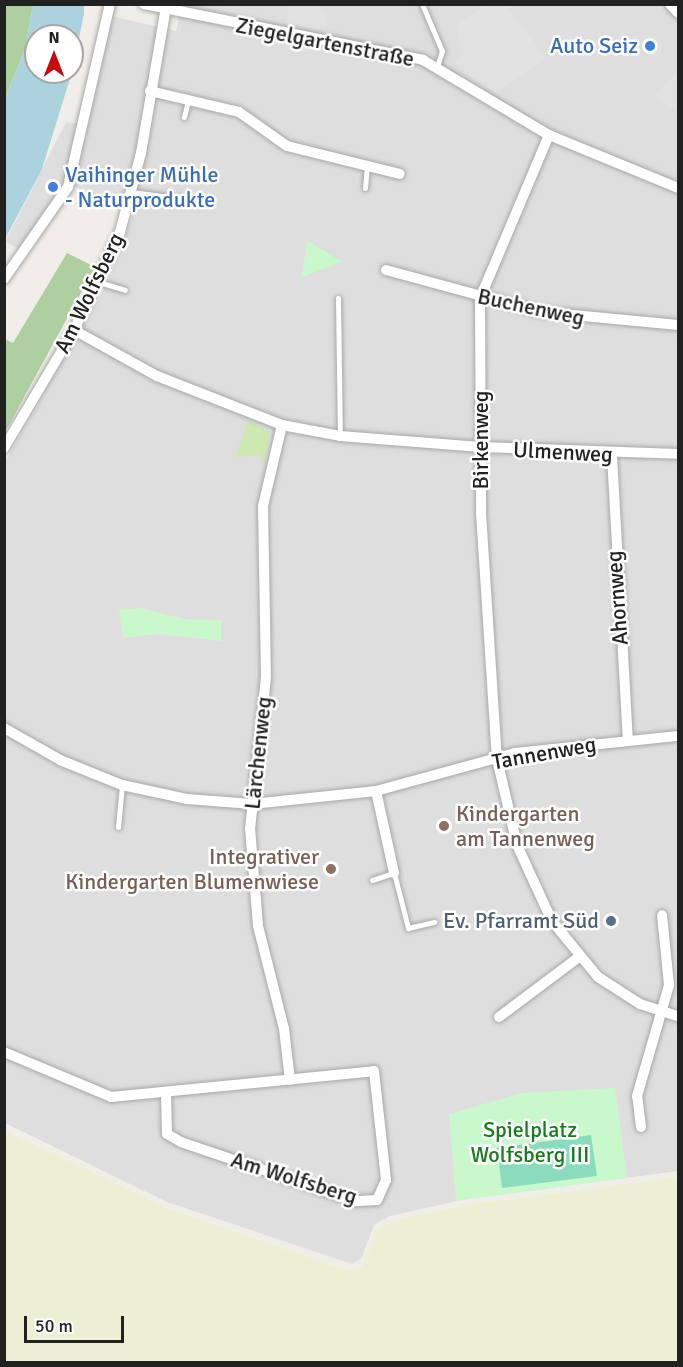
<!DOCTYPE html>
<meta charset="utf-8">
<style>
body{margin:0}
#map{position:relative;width:683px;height:1367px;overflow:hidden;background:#f1eee9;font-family:Signika,sans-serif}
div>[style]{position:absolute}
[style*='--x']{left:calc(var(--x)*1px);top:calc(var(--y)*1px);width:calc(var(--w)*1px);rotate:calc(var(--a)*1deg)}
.residential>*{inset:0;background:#dfdede}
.farmland>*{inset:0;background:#edefd5}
.grass>*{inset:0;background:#cde8b1}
.forest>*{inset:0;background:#aecf9f}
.park>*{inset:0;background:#c9f8cc}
.pitch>*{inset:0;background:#8bdcbc}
.parking>*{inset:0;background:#e1e1e1}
.water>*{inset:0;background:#abd2dd}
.roads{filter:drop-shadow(0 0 2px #a8a8a8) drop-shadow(0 0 2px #a8a8a8)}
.service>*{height:5px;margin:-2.5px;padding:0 2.5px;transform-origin:2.5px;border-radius:2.5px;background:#fff}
.minor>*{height:10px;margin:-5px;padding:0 5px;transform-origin:5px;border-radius:5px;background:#fff}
.dots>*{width:16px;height:16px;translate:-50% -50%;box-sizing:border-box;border:3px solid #fff;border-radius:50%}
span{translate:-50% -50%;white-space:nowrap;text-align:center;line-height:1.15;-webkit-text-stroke:5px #fff;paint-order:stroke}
.street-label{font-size:22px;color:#212121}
.shop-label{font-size:22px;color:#366cbe}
.right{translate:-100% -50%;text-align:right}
.left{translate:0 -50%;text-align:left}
.education-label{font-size:22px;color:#785e54}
.service-label{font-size:22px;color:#4e5e75}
.park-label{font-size:22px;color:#117e18}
.frame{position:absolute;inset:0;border:6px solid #212121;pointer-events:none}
.north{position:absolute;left:24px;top:24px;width:60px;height:60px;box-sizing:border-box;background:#fff;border:2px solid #a6a6a6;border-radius:50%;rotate:0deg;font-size:16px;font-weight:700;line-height:24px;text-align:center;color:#212121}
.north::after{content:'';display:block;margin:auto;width:21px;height:27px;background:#cb080b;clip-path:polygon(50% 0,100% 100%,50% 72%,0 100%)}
.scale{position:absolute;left:24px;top:1316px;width:100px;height:27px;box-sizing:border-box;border:3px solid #212121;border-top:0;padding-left:8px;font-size:18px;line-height:21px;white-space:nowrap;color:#212121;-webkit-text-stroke:4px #fff;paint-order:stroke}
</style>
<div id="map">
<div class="residential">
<div style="clip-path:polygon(182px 5px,678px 5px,678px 1171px,466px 1199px,390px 1216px,374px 1225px,361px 1259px,352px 1264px,167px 1202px,5px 1123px,5px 462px,106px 286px,134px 214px,67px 183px,22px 250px,5px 242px,66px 122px,89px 125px,111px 16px,176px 31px)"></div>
</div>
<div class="farmland">
<div style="clip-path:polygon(4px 1130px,165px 1207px,345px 1270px,361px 1268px,379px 1229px,392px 1221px,467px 1205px,678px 1177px,678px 1362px,5px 1362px)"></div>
</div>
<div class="grass">
<div style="clip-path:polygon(248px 420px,269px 432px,265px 464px,259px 455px,235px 457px)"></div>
</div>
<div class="forest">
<div style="clip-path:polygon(5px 5px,33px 5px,25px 49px,5px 98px)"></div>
<div style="clip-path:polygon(67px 253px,95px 267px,5px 432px,5px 339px,13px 343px)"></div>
</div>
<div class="park">
<div style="clip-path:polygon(307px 240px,342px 262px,302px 277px)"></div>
<div style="clip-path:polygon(140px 608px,184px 619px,221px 620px,221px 641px,158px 634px,123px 638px,119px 610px)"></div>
<div style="clip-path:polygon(615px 1088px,627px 1178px,456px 1201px,449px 1114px,522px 1093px)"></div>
</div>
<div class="pitch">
<div style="clip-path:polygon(591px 1135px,597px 1176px,502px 1188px,497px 1148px)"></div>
</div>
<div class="parking">
<div style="clip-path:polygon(289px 5px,320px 5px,327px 15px,326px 30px,286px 23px)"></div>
<div style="clip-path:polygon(487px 5px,506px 5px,546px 58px,495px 93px,453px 62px,463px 56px,457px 25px)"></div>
<div style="clip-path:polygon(678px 70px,678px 110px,653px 98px)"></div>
</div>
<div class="water">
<div style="clip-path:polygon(33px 5px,84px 5px,84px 14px,72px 71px,72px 36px,36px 36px,36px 72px,72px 72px,42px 169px,5px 239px,5px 98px,25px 49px)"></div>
</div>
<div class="roads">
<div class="service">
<div style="--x:422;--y:4;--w:51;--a:66.9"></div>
<div style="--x:442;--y:51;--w:16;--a:108"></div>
<div style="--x:184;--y:117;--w:16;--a:-76"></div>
<div style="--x:365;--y:188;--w:21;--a:-85"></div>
<div style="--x:132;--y:192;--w:73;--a:7.9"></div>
<div style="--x:99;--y:282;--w:27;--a:17"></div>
<div style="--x:338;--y:298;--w:138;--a:89.2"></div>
<div style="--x:118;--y:827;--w:42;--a:-84.6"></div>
<div style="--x:372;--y:880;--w:23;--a:-18"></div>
<div style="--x:394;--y:873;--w:57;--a:75.7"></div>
<div style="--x:408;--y:928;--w:27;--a:-13"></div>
</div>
<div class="minor">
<div style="--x:144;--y:4;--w:285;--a:11.3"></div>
<div style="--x:423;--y:60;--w:147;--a:30.8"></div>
<div style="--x:549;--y:135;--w:139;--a:22.3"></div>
<div style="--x:670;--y:4;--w:12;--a:48"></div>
<div style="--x:150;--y:91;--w:91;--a:13.3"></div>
<div style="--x:239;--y:112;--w:59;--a:35.3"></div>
<div style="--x:287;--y:146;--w:116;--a:13.9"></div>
<div style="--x:549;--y:135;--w:177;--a:112.9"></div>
<div style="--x:480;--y:298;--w:215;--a:89.7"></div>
<div style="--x:481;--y:513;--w:247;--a:86.3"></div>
<div style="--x:497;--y:759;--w:88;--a:76.9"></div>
<div style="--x:517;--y:845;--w:84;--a:65.3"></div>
<div style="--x:552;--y:921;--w:72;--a:50.6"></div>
<div style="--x:598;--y:977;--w:50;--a:32.7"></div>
<div style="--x:640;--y:1004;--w:40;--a:18"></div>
<div style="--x:386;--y:270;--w:161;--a:15.2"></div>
<div style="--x:541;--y:312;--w:138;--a:5.4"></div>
<div style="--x:4;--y:279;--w:112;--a:-55.2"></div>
<div style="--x:68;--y:187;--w:188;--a:-77.1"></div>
<div style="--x:74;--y:330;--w:95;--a:29"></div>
<div style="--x:157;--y:376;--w:134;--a:21.4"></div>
<div style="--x:282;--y:425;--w:59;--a:10.7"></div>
<div style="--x:340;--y:436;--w:141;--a:4.5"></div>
<div style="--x:481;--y:447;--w:197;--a:2"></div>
<div style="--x:282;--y:425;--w:83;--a:103.2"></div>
<div style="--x:263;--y:506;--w:171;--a:89"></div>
<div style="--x:266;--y:677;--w:152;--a:96"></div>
<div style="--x:250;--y:828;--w:98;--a:85.3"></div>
<div style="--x:258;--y:926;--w:106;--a:75.8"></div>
<div style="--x:284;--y:1029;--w:51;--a:83.3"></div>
<div style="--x:4;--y:448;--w:137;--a:-59.3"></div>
<div style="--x:74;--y:330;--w:108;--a:-64.9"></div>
<div style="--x:120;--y:232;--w:82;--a:-75.1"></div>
<div style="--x:141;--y:153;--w:143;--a:-80.3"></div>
<div style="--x:612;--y:456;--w:283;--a:86.8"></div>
<div style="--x:4;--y:728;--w:64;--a:29.7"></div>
<div style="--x:60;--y:760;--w:67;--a:22"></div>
<div style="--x:122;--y:785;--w:66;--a:12.2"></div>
<div style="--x:187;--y:799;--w:65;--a:4.4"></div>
<div style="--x:252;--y:804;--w:125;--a:-6"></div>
<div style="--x:376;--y:791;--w:144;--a:-15.3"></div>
<div style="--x:515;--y:753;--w:164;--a:-6"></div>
<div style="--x:376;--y:791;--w:84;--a:77.6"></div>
<div style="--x:499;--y:1017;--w:100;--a:-36.9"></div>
<div style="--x:4;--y:1052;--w:116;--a:22.8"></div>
<div style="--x:111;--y:1097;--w:264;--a:-5.6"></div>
<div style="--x:374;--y:1071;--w:110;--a:83.7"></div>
<div style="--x:386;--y:1180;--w:22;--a:114"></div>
<div style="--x:377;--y:1200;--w:22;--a:177"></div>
<div style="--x:355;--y:1201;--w:184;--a:-161.3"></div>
<div style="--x:181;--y:1142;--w:16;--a:-150"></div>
<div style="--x:167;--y:1134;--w:40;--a:-91.4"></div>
<div style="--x:641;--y:1127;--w:31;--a:-97"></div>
<div style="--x:637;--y:1096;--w:116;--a:-73.9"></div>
<div style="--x:669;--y:985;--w:70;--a:-95.7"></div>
</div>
</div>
<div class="dots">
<div style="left:650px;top:46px;background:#3f7fe0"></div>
<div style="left:53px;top:187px;background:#3f7fe0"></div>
<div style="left:444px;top:826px;background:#8d6e63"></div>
<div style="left:331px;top:869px;background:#8d6e63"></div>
<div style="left:611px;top:921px;background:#5c6f8a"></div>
</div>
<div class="street-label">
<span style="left:325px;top:42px;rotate:11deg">Ziegelgartenstraße</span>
<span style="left:89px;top:293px;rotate:-64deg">Am Wolfsberg</span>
<span style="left:531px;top:307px;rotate:12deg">Buchenweg</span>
<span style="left:481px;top:440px;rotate:-90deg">Birkenweg</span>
<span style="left:563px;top:452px;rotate:3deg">Ulmenweg</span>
<span style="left:617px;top:598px;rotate:-94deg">Ahornweg</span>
<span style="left:258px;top:753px;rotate:-84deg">Lärchenweg</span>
<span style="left:544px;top:753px;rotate:-10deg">Tannenweg</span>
<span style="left:294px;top:1178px;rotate:17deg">Am Wolfsberg</span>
</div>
<div class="shop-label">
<span class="right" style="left:638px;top:46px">Auto Seiz</span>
<span class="left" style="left:65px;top:187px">Vaihinger Mühle<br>- Naturprodukte</span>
</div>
<div class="education-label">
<span class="left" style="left:456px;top:826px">Kindergarten<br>am Tannenweg</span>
<span class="right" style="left:319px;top:869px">Integrativer<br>Kindergarten Blumenwiese</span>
</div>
<div class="service-label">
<span class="right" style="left:599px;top:921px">Ev. Pfarramt Süd</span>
</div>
<div class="park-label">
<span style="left:530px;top:1142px">Spielplatz<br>Wolfsberg III</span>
</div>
<div class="frame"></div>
<div class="north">N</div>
<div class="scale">50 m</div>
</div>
